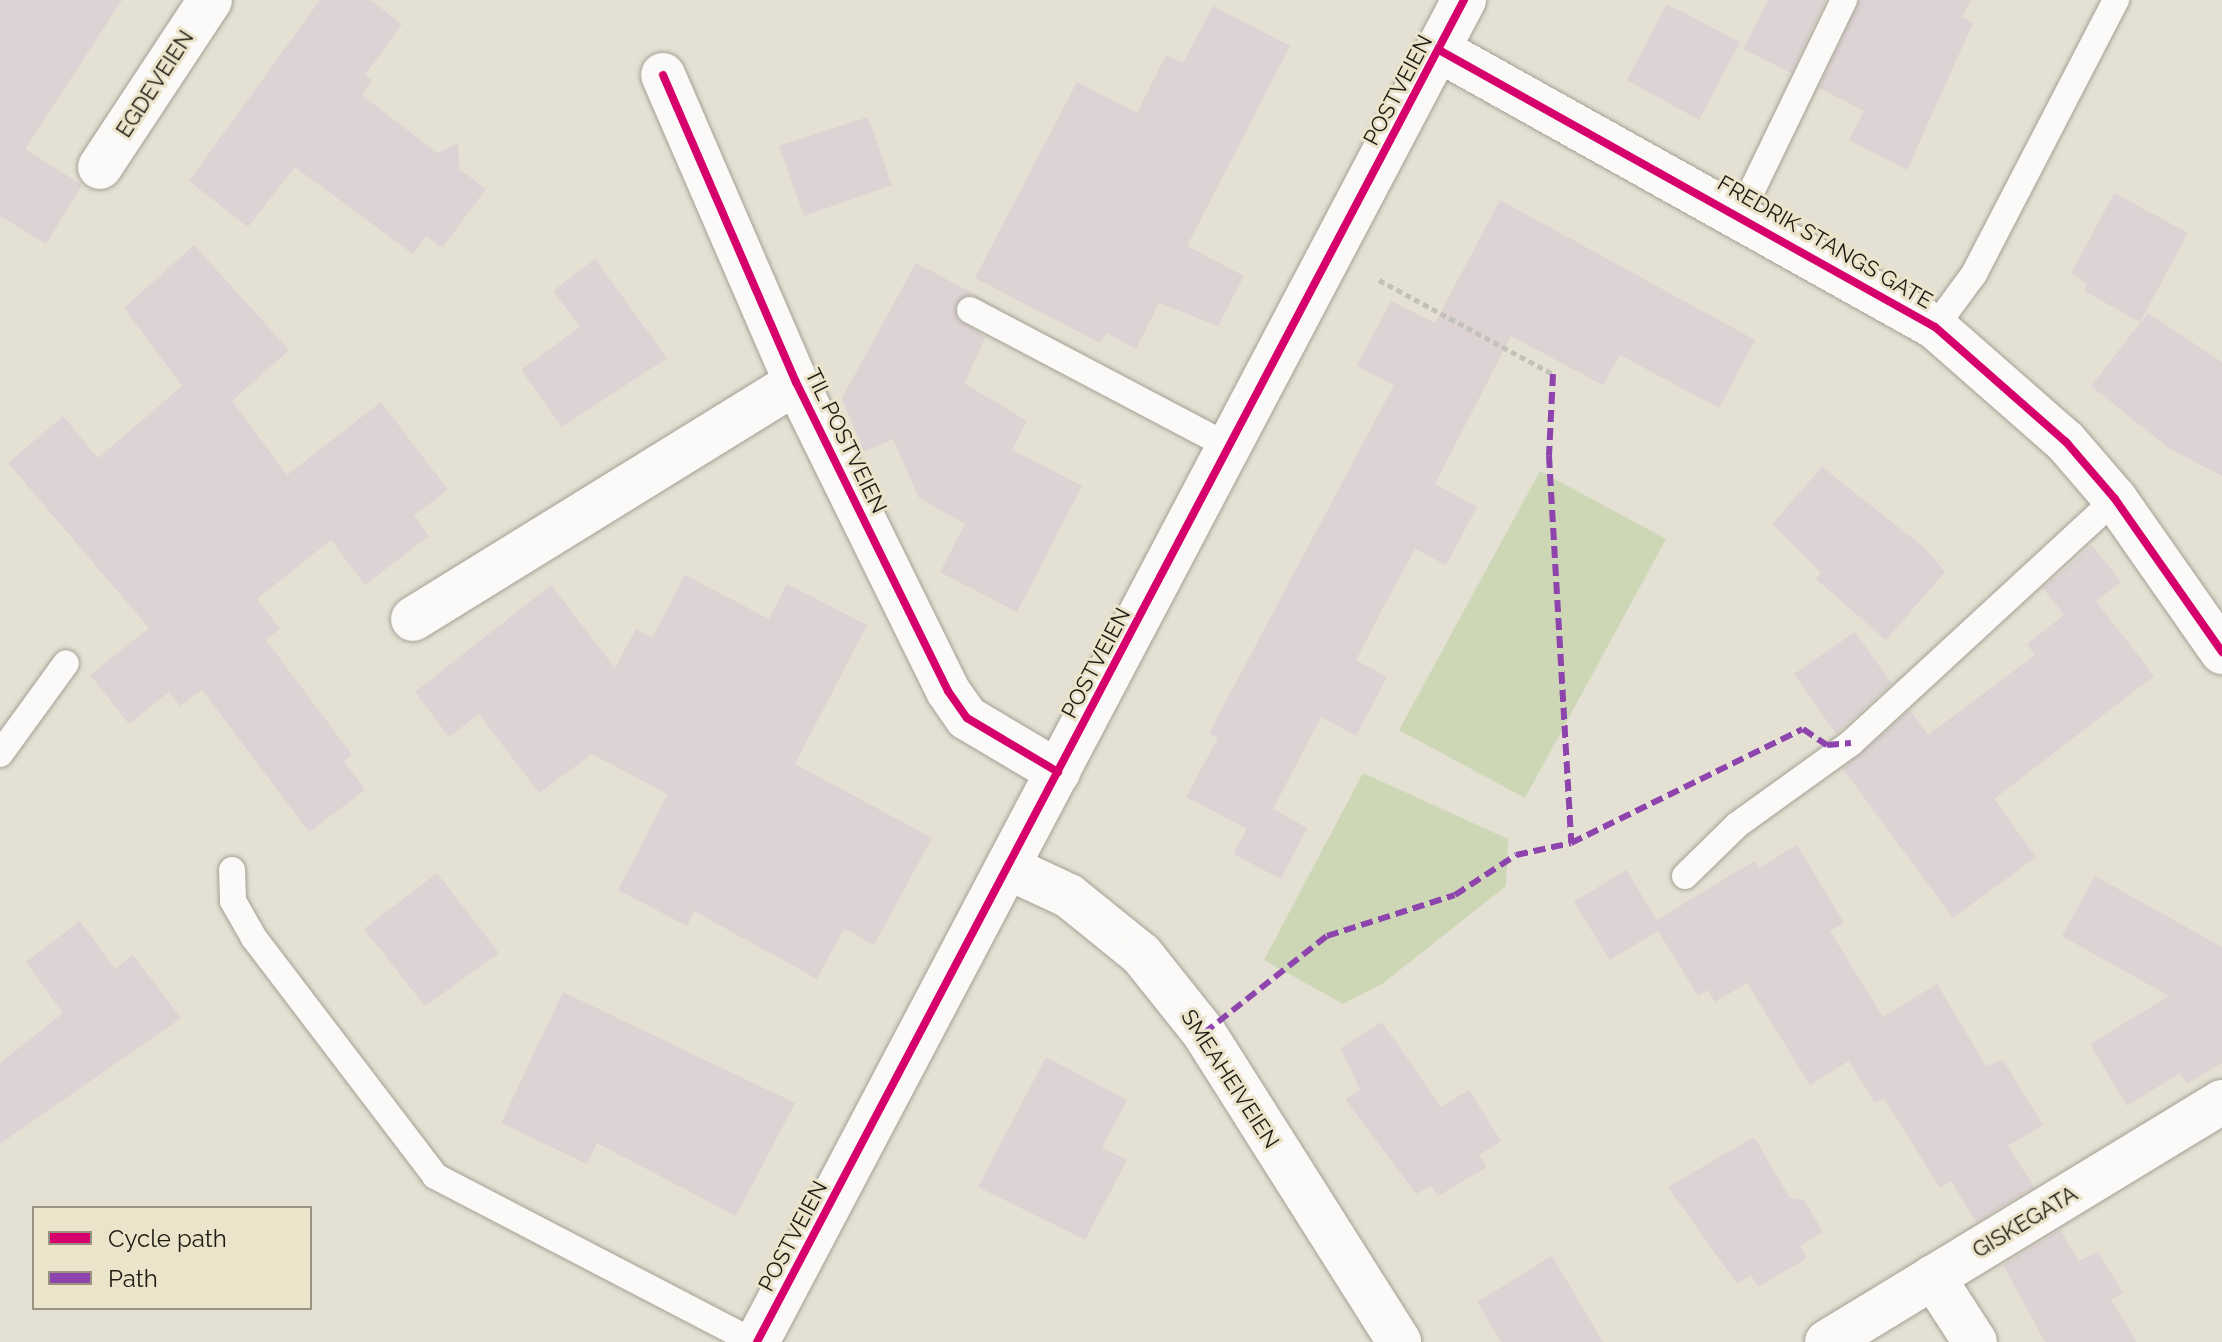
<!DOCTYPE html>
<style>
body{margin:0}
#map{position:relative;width:2222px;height:1342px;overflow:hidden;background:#e4e0d3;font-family:Raleway,sans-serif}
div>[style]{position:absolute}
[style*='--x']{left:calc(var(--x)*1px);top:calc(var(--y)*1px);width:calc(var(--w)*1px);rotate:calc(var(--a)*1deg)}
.green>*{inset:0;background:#cdd7b5}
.building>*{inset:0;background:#ddd2d4}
.path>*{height:5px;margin-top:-2.5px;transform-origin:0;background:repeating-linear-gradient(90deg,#c2c1ba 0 6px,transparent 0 10px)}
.roads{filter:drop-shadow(0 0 2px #a3a095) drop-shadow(0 0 2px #a3a095)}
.lane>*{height:26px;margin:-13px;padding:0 13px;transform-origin:13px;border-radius:13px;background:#fbfaf8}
.street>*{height:44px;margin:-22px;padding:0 22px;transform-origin:22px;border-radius:22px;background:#fbfaf8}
.secondary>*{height:44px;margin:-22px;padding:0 22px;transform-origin:22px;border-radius:22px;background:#fbfaf8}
.quiet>*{height:6px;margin-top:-3px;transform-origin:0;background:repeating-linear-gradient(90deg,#8e44ad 0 12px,transparent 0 18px)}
.cycleway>*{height:8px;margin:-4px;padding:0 4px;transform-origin:4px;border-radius:4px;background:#d6006c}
span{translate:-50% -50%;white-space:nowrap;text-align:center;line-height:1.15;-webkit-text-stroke:6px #ece3cb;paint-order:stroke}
.street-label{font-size:22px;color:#1f1b13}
.legend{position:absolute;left:32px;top:1206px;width:280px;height:104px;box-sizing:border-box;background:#ece3cb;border:2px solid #9a9381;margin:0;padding:10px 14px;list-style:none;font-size:24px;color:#1f1b13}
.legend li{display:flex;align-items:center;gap:16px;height:40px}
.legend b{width:40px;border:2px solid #9a9381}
</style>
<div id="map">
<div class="green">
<div style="clip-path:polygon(1540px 471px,1666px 539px,1525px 798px,1399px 730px)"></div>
<div style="clip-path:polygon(1363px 773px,1508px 839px,1506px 886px,1382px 984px,1343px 1004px,1264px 960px)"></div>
</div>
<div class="building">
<div style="clip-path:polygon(0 0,122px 0,25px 149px,82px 185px,46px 244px,0 216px)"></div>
<div style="clip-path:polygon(320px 0,370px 0,402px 24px,365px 75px,372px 80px,362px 95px,437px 153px,458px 143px,459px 169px,486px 189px,442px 248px,426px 236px,413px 254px,295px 167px,248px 227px,189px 181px)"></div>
<div style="clip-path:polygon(1768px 0,1826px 0,1791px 73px,1743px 49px)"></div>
<div style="clip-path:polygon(1860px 0,1971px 0,1962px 17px,1973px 23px,1907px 170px,1849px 140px,1864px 111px,1819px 88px)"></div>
<div style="clip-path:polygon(1667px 4px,1740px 42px,1699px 120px,1627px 80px)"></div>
<div style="clip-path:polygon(1213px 6px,1290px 46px,1187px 246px,1244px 276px,1218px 326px,1159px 303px,1136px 349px,1106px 333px,1100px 343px,975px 278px,1077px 82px,1137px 113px,1166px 55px,1183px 63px)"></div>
<div style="clip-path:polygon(868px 117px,892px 185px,804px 216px,779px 146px)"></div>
<div style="clip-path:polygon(2114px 193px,2188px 233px,2140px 322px,2084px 291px,2087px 283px,2071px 274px)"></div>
<div style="clip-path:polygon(1500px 200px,1755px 340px,1719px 408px,1620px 355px,1603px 385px,1511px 336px,1435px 484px,1477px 507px,1446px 565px,1415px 549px,1385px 604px,1356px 660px,1387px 677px,1356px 736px,1321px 717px,1273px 809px,1307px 828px,1281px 879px,1233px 854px,1247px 829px,1186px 797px,1218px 738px,1209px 733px,1394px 385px,1357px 366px,1391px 301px,1435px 323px)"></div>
<div style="clip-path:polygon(194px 245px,289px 350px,232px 401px,287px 475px,381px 402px,448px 490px,414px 515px,429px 536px,365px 585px,331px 540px,257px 599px,280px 629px,266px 640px,352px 755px,344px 761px,365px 790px,309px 832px,202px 690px,180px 706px,169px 692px,129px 724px,90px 675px,149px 628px,8px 463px,63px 416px,98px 458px,182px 386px,124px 308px)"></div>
<div style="clip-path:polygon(595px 259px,667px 358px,562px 427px,521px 370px,580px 327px,553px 291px)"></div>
<div style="clip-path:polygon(916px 263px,1000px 308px,970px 294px,956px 303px,957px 319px,986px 337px,964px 383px,1027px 421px,1012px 450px,1082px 486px,1017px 612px,940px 572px,965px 524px,919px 498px,893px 439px,864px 452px,842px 398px)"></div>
<div style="clip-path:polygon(2148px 313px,2222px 362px,2222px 476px,2170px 449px,2091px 386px)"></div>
<div style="clip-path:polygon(1822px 467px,1926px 549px,1945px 572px,1886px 640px,1816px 579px,1821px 573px,1772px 524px)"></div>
<div style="clip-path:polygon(2092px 545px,2121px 582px,2096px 601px,2154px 676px,1994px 799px,2036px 857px,1953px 918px,1843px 769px,1910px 710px,1928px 735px,2035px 655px,2027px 644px,2064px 615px,2043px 588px)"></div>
<div style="clip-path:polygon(685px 575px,769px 619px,787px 584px,867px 625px,795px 764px,932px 838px,874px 945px,844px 928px,817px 979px,694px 911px,687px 926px,618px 890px,668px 794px,592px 754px,539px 793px,479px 714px,449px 737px,415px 692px,551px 585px,615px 668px,636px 629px,652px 638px)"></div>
<div style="clip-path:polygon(1855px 632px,1892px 684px,1836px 734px,1794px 674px)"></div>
<div style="clip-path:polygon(1797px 845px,1844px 923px,1830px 931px,1883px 1017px,1937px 984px,1986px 1066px,2003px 1060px,2043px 1125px,2008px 1146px,2034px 1187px,1976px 1222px,1951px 1181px,1940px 1188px,1884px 1098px,1875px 1103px,1849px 1061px,1810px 1085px,1747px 983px,1715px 1002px,1708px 990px,1698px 996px,1658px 931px,1610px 960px,1574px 902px,1626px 870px,1657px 920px,1754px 861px,1759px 868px)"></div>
<div style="clip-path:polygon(437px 873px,499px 953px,425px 1006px,364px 929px)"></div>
<div style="clip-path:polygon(2095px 876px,2222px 947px,2222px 1063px,2187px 1084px,2180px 1073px,2127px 1106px,2090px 1044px,2169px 996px,2062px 936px)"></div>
<div style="clip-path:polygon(80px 921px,115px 969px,133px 955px,181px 1018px,0 1144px,0 1063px,63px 1013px,26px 962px)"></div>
<div style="clip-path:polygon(563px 992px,795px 1103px,736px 1216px,597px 1143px,587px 1164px,501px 1123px)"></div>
<div style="clip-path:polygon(1382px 1022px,1441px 1107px,1469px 1090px,1501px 1141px,1479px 1155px,1487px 1167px,1438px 1196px,1431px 1186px,1416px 1194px,1345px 1099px,1360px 1090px,1341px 1048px)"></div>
<div style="clip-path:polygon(1046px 1057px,1127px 1100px,1102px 1148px,1127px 1160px,1085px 1240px,978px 1187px)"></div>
<div style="clip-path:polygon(1754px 1137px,1790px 1198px,1804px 1200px,1823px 1232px,1800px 1246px,1807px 1258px,1758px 1287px,1751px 1275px,1737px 1284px,1668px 1187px)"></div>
<div style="clip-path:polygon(2060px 1230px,2079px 1261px,2098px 1252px,2123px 1293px,2111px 1300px,2137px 1342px,2045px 1342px,2003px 1265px)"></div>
<div style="clip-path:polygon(1552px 1256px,1603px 1342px,1501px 1342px,1477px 1302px)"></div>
</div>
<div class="path">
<div style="--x:1379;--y:280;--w:198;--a:28.4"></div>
</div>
<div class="roads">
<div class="lane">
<div style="--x:1741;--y:213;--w:237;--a:-64.2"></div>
<div style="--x:970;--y:310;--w:294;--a:27.8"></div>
<div style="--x:1935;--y:327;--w:66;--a:-53.7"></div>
<div style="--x:1974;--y:274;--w:309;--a:-62.6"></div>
<div style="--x:0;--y:754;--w:112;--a:-54"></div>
<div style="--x:232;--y:870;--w:31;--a:88"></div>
<div style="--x:233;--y:901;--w:43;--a:60.4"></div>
<div style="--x:254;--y:938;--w:299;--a:52.7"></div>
<div style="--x:435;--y:1176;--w:360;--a:27.5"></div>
<div style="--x:1685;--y:876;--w:73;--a:-44.4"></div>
<div style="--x:1737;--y:825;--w:140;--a:-35.7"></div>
<div style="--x:1851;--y:743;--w:359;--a:-42.7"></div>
</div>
<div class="street">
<div style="--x:1439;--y:50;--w:568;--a:29.18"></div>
<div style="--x:1935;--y:327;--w:174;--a:41.3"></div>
<div style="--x:2066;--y:442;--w:75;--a:49.3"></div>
<div style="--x:2115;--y:499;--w:187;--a:55"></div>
<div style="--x:663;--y:75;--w:335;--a:66.6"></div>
<div style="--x:796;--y:382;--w:344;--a:63.8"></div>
<div style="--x:948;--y:691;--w:33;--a:55"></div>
<div style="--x:967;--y:718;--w:106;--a:30.7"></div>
<div style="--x:100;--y:167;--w:200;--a:-56.6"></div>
<div style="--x:413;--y:619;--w:450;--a:-31.7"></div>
<div style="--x:1009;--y:868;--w:66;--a:25"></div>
<div style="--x:1069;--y:896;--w:92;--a:38.9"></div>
<div style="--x:1141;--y:954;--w:101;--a:51.4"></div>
<div style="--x:1204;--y:1033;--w:365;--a:57.7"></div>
<div style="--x:1933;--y:1277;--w:77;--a:57.1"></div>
<div style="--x:1827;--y:1342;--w:462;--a:-31.3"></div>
</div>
<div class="secondary">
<div style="--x:757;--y:1342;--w:1517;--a:-62.22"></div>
</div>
</div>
<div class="quiet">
<div style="--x:1553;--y:374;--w:82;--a:92.8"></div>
<div style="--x:1549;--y:456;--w:388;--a:86.7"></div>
<div style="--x:1204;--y:1033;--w:157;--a:-38.3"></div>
<div style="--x:1327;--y:936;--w:134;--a:-17.8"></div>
<div style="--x:1455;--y:895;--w:73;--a:-33.3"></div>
<div style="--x:1516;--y:855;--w:56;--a:-12.3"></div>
<div style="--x:1571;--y:843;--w:258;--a:-26.2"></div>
<div style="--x:1803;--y:729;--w:29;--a:34"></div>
<div style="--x:1827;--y:745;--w:24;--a:-5"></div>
</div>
<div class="cycleway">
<div style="--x:1439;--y:50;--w:568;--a:29.18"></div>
<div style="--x:1935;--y:327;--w:174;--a:41.3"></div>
<div style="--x:2066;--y:442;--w:75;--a:49.3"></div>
<div style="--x:2115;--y:499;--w:187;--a:55"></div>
<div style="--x:663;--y:75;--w:335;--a:66.6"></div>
<div style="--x:796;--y:382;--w:344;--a:63.8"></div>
<div style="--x:948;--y:691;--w:33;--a:55"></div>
<div style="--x:967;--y:718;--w:106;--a:30.7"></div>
<div style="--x:757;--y:1342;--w:1517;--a:-62.22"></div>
</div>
<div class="street-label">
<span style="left:155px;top:84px;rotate:-57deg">EGDEVEIEN</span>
<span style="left:1398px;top:90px;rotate:-62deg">POSTVEIEN</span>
<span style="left:1825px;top:242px;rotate:30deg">FREDRIK STANGS GATE</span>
<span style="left:846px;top:441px;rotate:64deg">TIL POSTVEIEN</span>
<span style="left:1096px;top:663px;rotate:-62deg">POSTVEIEN</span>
<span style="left:1230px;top:1079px;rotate:57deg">SMEAHEIVEIEN</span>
<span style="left:2025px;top:1222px;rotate:-31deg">GISKEGATA</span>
<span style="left:793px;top:1236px;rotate:-62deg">POSTVEIEN</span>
</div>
<ul class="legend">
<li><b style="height:10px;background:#d6006c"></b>Cycle path</li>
<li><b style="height:10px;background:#8e44ad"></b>Path</li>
</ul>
</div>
